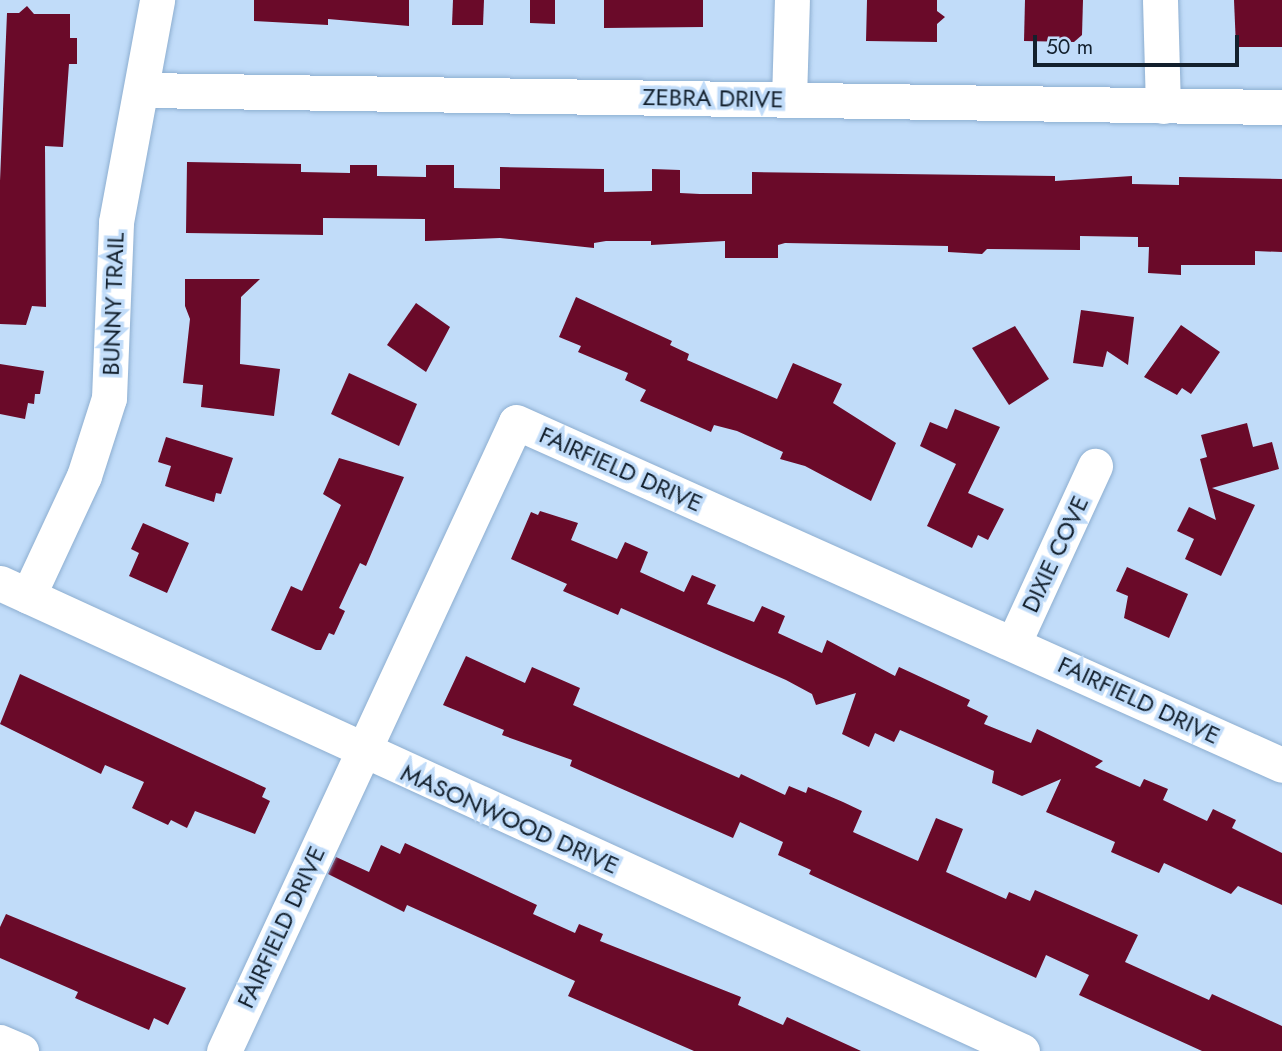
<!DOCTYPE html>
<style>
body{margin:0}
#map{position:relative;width:1282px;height:1051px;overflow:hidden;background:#c1dcf9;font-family:Jost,sans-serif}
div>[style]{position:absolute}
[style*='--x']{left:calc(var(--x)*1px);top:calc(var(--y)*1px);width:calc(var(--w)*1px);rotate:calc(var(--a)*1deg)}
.building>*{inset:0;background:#6a0a29}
.roads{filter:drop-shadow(0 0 2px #8daed0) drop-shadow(0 0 2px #8daed0)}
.minor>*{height:35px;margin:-17.5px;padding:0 17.5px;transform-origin:17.5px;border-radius:17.5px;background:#fff}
span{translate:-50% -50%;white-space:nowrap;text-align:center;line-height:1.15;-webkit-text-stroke:7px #c1dcf9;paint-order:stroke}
.street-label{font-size:24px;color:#13202d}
.scale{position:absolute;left:1033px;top:35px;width:206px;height:32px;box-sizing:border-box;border:4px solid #13202d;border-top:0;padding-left:9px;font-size:21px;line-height:24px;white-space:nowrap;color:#13202d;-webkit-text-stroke:5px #c1dcf9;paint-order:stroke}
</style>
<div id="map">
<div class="building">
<div style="clip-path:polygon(254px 0,409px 0,409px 26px,328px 19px,328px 25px,254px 21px)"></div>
<div style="clip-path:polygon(453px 0,484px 0,483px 25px,452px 25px)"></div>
<div style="clip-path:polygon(530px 0,555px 0,555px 24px,530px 23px)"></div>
<div style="clip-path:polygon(604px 0,703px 0,703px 27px,604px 28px)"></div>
<div style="clip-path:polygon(867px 0,937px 0,937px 11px,945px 17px,937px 24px,937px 42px,866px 41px)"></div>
<div style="clip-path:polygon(1025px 0,1083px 0,1082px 35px,1074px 42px,1024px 41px)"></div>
<div style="clip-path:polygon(1234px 0,1282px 0,1282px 47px,1236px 47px)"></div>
<div style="clip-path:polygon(27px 6px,34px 14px,70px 14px,70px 38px,77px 38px,77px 64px,69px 64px,63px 147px,45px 146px,46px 307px,32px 306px,26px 325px,0 324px,0 181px,7px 13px,19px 13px)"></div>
<div style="clip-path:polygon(187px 162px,301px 164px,301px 172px,350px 173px,350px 165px,377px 165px,377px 176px,426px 177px,426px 165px,454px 165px,454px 188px,500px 189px,500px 167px,604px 169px,604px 192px,652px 191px,652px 169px,680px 170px,680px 193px,700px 194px,752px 194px,752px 172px,1055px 176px,1055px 181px,1132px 176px,1132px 184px,1179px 185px,1179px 177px,1282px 179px,1282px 252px,1255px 251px,1255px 265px,1181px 265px,1181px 275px,1148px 273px,1149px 247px,1138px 247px,1138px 237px,1080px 236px,1080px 250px,987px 249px,982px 254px,948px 252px,948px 246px,785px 243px,778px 245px,778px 258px,725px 258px,725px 241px,651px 245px,651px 241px,606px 241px,594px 243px,594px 248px,500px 238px,425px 241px,425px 219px,323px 218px,323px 235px,186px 233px)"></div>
<div style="clip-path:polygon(185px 279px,260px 279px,241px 297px,240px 364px,280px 369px,274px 416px,201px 407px,203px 385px,183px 383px,190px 319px,185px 306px)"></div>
<div style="clip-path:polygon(576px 297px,672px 341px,670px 345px,689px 354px,687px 360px,777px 399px,793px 363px,842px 384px,833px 403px,896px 443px,871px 501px,805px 466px,780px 459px,783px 452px,737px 431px,714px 425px,711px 432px,640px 401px,646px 390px,625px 380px,628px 373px,578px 352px,581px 346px,559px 337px)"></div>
<div style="clip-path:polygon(416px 303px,450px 327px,426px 372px,387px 345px)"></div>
<div style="clip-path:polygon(1081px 310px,1134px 317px,1128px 365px,1107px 351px,1103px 367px,1073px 363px)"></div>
<div style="clip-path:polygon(1181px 325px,1220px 352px,1191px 394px,1182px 388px,1177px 395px,1144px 377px)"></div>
<div style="clip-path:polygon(1015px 326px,1049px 379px,1009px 405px,972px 348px)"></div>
<div style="clip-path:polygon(0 364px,44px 371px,40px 394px,35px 394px,34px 404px,28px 403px,25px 419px,0 414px)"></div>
<div style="clip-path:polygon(349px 373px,417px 404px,399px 446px,331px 414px)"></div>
<div style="clip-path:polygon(955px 409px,1000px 427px,968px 493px,1004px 509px,988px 540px,978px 535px,972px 548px,927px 526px,956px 464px,920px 446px,930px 422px,947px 429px)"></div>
<div style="clip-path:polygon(1247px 423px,1253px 447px,1272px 442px,1279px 469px,1212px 488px,1255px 505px,1221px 576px,1185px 559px,1194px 539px,1177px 531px,1189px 507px,1216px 520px,1200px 459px,1207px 457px,1201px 435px)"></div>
<div style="clip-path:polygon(166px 437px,233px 458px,221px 494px,216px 493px,214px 502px,165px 486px,171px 466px,158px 462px)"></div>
<div style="clip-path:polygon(339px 458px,404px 477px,366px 566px,360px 563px,339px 608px,345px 611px,334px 635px,329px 633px,321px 650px,316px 650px,271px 630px,291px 586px,302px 591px,341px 505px,323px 494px)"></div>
<div style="clip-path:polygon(540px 511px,578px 523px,571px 540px,617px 559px,625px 542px,648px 552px,640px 572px,684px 592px,692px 575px,716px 585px,707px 604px,754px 622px,762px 606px,785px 616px,778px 633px,822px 653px,827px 640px,895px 676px,899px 667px,970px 700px,967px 706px,988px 716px,984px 724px,1031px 743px,1037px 729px,1103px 761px,1095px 767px,1140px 787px,1144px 779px,1168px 789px,1163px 800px,1207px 821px,1213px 809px,1236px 820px,1232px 828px,1282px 853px,1282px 905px,1238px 886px,1231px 894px,1164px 863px,1159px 873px,1111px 852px,1115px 842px,1046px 812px,1061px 779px,1022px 796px,992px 783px,994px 771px,900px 730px,894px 742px,875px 733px,869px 747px,842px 734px,856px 693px,816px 705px,812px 694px,786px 680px,621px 608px,618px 615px,563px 591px,567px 584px,511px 559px,531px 512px,538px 515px)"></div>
<div style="clip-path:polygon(143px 523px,189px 543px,167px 593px,129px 576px,139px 553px,131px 549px)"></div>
<div style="clip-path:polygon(1127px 567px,1188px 594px,1169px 638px,1124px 618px,1128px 596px,1116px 591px)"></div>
<div style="clip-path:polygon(466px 656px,525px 683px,532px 667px,580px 688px,573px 705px,739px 778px,741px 774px,785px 795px,789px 786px,806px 793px,808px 787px,843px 802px,862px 811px,853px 832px,918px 861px,936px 818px,963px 829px,946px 872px,1006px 899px,1009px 892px,1030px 901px,1035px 890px,1138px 935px,1125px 962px,1209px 1000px,1212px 994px,1282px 1026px,1282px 1051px,1202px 1051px,1079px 995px,1089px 975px,1046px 955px,1036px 978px,809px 874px,811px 870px,778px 855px,783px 842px,740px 822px,733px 838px,570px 766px,572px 760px,502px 735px,504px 730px,443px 705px)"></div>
<div style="clip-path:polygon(20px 674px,266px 788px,262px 797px,270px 801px,255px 834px,195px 811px,187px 828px,171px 820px,168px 825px,132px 808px,144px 782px,105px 765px,101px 774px,0 724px)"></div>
<div style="clip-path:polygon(405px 843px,537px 905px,533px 914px,575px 933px,579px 924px,603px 934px,600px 941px,741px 997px,738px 1005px,783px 1025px,787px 1017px,861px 1051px,694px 1051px,568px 996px,575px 981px,407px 905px,404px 912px,328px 874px,336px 857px,369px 872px,381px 845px,400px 854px)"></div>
<div style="clip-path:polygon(6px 914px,186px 988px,168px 1025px,154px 1018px,149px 1030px,75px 998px,78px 992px,0 958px,0 927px)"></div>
</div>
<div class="roads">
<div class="minor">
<div style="--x:1160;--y:0;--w:106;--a:88.4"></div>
<div style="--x:143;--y:90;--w:1139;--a:0.86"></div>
<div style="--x:789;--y:99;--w:99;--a:-88.3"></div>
<div style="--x:0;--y:583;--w:1124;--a:24.6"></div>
<div style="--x:28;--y:596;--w:132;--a:-65"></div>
<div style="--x:84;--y:476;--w:82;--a:-72.2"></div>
<div style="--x:109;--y:398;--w:176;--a:-87.7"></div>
<div style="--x:116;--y:222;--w:226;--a:-79.5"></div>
<div style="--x:1014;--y:642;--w:194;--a:-65.3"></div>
<div style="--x:0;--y:1042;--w:23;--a:23"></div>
<div style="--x:224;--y:1051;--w:693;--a:-65.1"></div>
<div style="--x:516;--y:422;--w:839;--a:24.12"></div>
</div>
</div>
<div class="street-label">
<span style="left:713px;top:98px;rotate:1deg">ZEBRA DRIVE</span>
<span style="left:113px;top:304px;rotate:-88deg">BUNNY TRAIL</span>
<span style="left:621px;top:469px;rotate:24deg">FAIRFIELD DRIVE</span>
<span style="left:1055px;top:554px;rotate:-65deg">DIXIE COVE</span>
<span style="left:1139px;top:700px;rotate:25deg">FAIRFIELD DRIVE</span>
<span style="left:510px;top:819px;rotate:24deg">MASONWOOD DRIVE</span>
<span style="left:281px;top:927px;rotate:-65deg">FAIRFIELD DRIVE</span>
</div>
<div class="scale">50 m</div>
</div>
